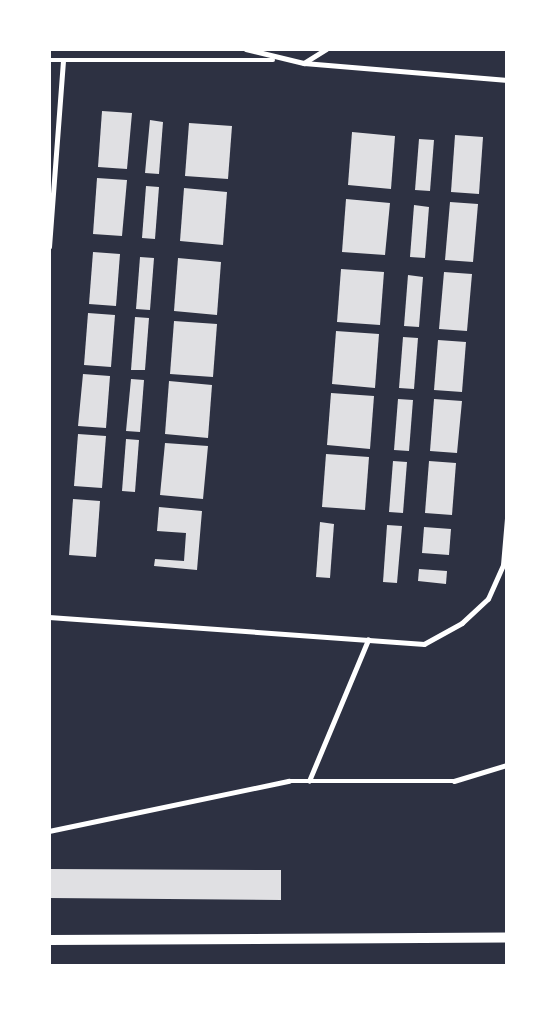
<!DOCTYPE html>
<style>
body{margin:0}
#map{position:relative;width:556px;height:1015px;overflow:hidden;background:#2d3142;font-family:Lato,sans-serif}
div>[style]{position:absolute}
[style*='--x']{left:calc(var(--x)*1px);top:calc(var(--y)*1px);width:calc(var(--w)*1px);rotate:calc(var(--a)*1deg)}
.building>*{inset:0;background:#e0e0e3}
.service>*{height:4.5px;margin:-2.25px;padding:0 2.25px;transform-origin:2.25px;border-radius:2.25px;background:#fff}
.tertiary>*{height:10px;margin:-5px;padding:0 5px;transform-origin:5px;border-radius:5px;background:#fff}
span{translate:-50% -50%;white-space:nowrap;text-align:center;line-height:1.15;-webkit-text-stroke:7px #fff;paint-order:stroke}
.frame{position:absolute;inset:0;border:51px solid #fff;pointer-events:none}
</style>
<div id="map">
<div class="building">
<div style="clip-path:polygon(102px 111px,132px 113px,127px 169px,98px 167px)"></div>
<div style="clip-path:polygon(150px 120px,163px 122px,159px 174px,145px 173px)"></div>
<div style="clip-path:polygon(189px 123px,232px 126px,228px 179px,185px 176px)"></div>
<div style="clip-path:polygon(352px 132px,395px 136px,391px 189px,348px 185px)"></div>
<div style="clip-path:polygon(455px 135px,483px 137px,479px 194px,451px 192px)"></div>
<div style="clip-path:polygon(419px 139px,434px 140px,430px 191px,415px 190px)"></div>
<div style="clip-path:polygon(97px 178px,127px 180px,122px 236px,93px 234px)"></div>
<div style="clip-path:polygon(146px 186px,159px 187px,155px 239px,142px 238px)"></div>
<div style="clip-path:polygon(184px 188px,227px 192px,223px 245px,180px 241px)"></div>
<div style="clip-path:polygon(346px 199px,390px 203px,385px 255px,342px 252px)"></div>
<div style="clip-path:polygon(450px 202px,478px 204px,473px 262px,445px 260px)"></div>
<div style="clip-path:polygon(414px 205px,429px 207px,425px 258px,410px 257px)"></div>
<div style="clip-path:polygon(93px 252px,120px 254px,116px 306px,89px 304px)"></div>
<div style="clip-path:polygon(140px 257px,154px 258px,150px 310px,136px 309px)"></div>
<div style="clip-path:polygon(178px 258px,221px 262px,217px 315px,174px 311px)"></div>
<div style="clip-path:polygon(341px 269px,384px 272px,380px 325px,337px 322px)"></div>
<div style="clip-path:polygon(444px 272px,472px 274px,467px 331px,439px 329px)"></div>
<div style="clip-path:polygon(408px 275px,423px 277px,419px 327px,404px 326px)"></div>
<div style="clip-path:polygon(88px 313px,115px 315px,111px 367px,84px 365px)"></div>
<div style="clip-path:polygon(135px 317px,149px 318px,145px 370px,131px 370px)"></div>
<div style="clip-path:polygon(174px 321px,217px 324px,213px 377px,170px 374px)"></div>
<div style="clip-path:polygon(336px 331px,379px 334px,375px 388px,332px 384px)"></div>
<div style="clip-path:polygon(403px 337px,418px 338px,414px 389px,399px 388px)"></div>
<div style="clip-path:polygon(438px 340px,466px 342px,462px 392px,434px 390px)"></div>
<div style="clip-path:polygon(83px 374px,110px 376px,106px 428px,78px 426px)"></div>
<div style="clip-path:polygon(131px 379px,144px 380px,140px 432px,126px 431px)"></div>
<div style="clip-path:polygon(169px 381px,212px 385px,208px 438px,165px 434px)"></div>
<div style="clip-path:polygon(331px 393px,374px 396px,370px 449px,327px 445px)"></div>
<div style="clip-path:polygon(398px 399px,413px 400px,409px 451px,394px 450px)"></div>
<div style="clip-path:polygon(434px 399px,462px 401px,457px 453px,430px 451px)"></div>
<div style="clip-path:polygon(78px 434px,106px 436px,102px 488px,74px 486px)"></div>
<div style="clip-path:polygon(126px 439px,139px 440px,135px 492px,122px 491px)"></div>
<div style="clip-path:polygon(165px 443px,208px 446px,203px 499px,160px 495px)"></div>
<div style="clip-path:polygon(326px 454px,369px 457px,365px 510px,322px 507px)"></div>
<div style="clip-path:polygon(393px 461px,407px 462px,403px 513px,389px 512px)"></div>
<div style="clip-path:polygon(429px 461px,456px 463px,452px 515px,425px 513px)"></div>
<div style="clip-path:polygon(73px 499px,100px 501px,96px 557px,69px 555px)"></div>
<div style="clip-path:polygon(159px 507px,202px 511px,197px 570px,154px 566px,155px 559px,184px 561px,186px 533px,157px 531px)"></div>
<div style="clip-path:polygon(320px 522px,334px 524px,330px 578px,316px 577px)"></div>
<div style="clip-path:polygon(387px 525px,402px 526px,397px 583px,383px 582px)"></div>
<div style="clip-path:polygon(424px 527px,451px 529px,449px 555px,422px 553px)"></div>
<div style="clip-path:polygon(419px 569px,447px 571px,446px 584px,418px 581px)"></div>
<div style="clip-path:polygon(49px 869px,281px 870px,281px 900px,49px 898px)"></div>
</div>
<div class="service">
<div style="--x:246;--y:49;--w:60;--a:13.6"></div>
<div style="--x:304;--y:63;--w:26;--a:-32"></div>
<div style="--x:49;--y:60;--w:224;--a:0"></div>
<div style="--x:304;--y:63;--w:204;--a:4.8"></div>
<div style="--x:49;--y:247;--w:187;--a:-85.7"></div>
<div style="--x:49;--y:617;--w:376;--a:4.1"></div>
<div style="--x:424;--y:644;--w:43;--a:-28.9"></div>
<div style="--x:462;--y:623;--w:35;--a:-43"></div>
<div style="--x:488;--y:599;--w:37;--a:-66"></div>
<div style="--x:503;--y:565;--w:47;--a:-85.1"></div>
<div style="--x:309;--y:781;--w:153;--a:-67.3"></div>
<div style="--x:49;--y:831;--w:245;--a:-11.8"></div>
<div style="--x:289;--y:781;--w:165;--a:0"></div>
<div style="--x:454;--y:781;--w:55;--a:-16.8"></div>
</div>
<div class="tertiary">
<div style="--x:49;--y:940;--w:458;--a:-0.3"></div>
</div>
<div class="frame"></div>
</div>
